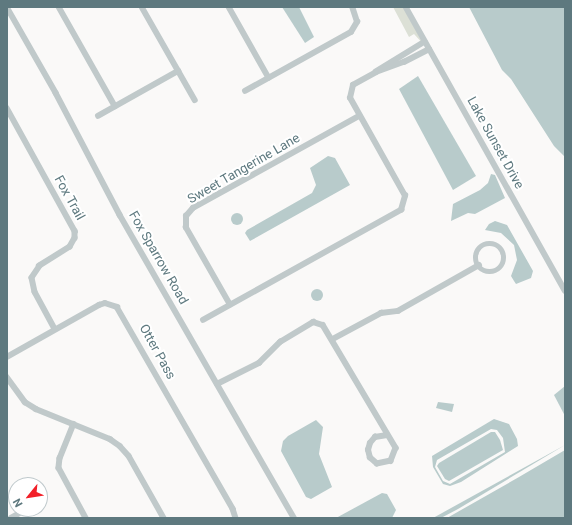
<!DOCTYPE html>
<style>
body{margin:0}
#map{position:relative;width:572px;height:525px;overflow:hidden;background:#faf9f8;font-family:Roboto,sans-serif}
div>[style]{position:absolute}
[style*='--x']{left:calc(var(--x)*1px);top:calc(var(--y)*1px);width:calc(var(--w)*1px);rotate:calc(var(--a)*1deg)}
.green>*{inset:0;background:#dce0d6}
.water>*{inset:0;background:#b8cbcb}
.round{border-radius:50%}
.minor>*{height:5.5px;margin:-2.75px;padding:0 2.75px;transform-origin:2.75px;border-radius:2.75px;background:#c0c9ca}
.minor>.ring{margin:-2.75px;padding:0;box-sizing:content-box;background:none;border:5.5px solid #c0c9ca;border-radius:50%}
span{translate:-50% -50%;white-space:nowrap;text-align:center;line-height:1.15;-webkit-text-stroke:4px #fff;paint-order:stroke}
.street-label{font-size:13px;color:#5e797f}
.frame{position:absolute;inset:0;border:8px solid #5e797f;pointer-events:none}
.north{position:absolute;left:8px;top:477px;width:40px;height:40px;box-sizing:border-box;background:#fff;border:1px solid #bfc9cc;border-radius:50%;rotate:240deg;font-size:11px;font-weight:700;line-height:16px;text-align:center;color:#5e797f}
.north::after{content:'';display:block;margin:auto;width:14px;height:18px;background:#f22029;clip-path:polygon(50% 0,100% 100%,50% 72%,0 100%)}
</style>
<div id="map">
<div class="green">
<div style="clip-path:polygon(393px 7px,403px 7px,424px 45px,414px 34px,409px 37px)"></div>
</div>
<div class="water">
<div style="clip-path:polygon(282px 7px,299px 7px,314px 37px,305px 43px)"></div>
<div style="clip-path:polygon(469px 7px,565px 7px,565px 157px,554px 146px,511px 79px,502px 70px)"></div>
<div style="clip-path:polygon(418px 76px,476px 176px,453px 190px,399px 89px)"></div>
<div style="clip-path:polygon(328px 156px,335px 158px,350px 185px,250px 241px,245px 233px,247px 230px,312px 193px,316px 185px,310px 168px)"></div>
<div style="clip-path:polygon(491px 174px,495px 175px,505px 198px,475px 214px,468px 213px,451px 221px,453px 204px,480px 190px,488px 183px)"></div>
<div class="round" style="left:231px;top:213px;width:12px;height:12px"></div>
<div style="clip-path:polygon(495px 221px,507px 225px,533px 271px,531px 278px,516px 284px,514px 281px,511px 276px,517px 260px,514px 245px,501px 233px,485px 230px,489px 224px)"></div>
<div class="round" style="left:311px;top:289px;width:12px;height:12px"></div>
<div style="clip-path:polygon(565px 386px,565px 416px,554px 395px)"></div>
<div style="clip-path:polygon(438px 402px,454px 404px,452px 412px,436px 408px)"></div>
<div style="clip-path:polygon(evenodd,494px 419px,509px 424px,517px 439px,518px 446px,461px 482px,450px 486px,443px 484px,433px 467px,432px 456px,494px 419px,491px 429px,497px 430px,503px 438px,505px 452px,450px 484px,443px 481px,435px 467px,437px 460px,491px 429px)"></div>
<div style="clip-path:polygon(316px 420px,323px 427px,319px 454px,332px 487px,311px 499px,306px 497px,281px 451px,283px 441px,288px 436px)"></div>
<div style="clip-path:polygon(491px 432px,495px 432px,500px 440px,503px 450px,449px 481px,445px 479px,437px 466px,439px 463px)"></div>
<div style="clip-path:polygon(565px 445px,458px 509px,441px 518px,433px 518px)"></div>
<div style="clip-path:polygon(565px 450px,565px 518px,447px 518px,519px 477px)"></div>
<div style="clip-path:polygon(382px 493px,387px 494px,396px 510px,392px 518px,336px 518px)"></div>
</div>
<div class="minor">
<div style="--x:7;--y:7;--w:99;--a:60.3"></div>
<div style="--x:56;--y:93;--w:138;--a:62.3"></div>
<div style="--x:120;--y:215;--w:349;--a:60.1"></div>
<div style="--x:59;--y:7;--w:114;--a:60.5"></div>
<div style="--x:142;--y:7;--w:107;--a:60.3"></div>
<div style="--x:229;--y:7;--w:81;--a:60.6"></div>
<div style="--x:406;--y:7;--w:325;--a:60.7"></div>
<div style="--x:425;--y:42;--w:57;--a:148.5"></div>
<div style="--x:376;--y:72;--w:30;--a:-20"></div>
<div style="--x:404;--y:62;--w:28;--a:-27"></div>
<div style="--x:245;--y:91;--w:121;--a:-29.1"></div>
<div style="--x:351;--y:32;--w:12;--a:-59"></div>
<div style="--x:357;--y:22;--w:16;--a:-108"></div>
<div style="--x:7;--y:108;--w:141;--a:61.1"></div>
<div style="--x:75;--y:231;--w:7;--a:90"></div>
<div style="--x:75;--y:238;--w:10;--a:119"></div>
<div style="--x:70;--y:247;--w:36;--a:148"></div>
<div style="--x:40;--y:266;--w:14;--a:124"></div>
<div style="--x:32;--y:278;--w:14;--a:78"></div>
<div style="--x:35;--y:292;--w:42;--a:61.6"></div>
<div style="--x:98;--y:116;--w:92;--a:-29.4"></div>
<div class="ring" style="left:476px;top:244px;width:22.5px;height:22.5px"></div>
<div style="--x:230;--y:305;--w:89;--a:-119.7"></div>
<div style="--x:186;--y:228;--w:12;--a:-90"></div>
<div style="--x:186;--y:216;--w:11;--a:-49"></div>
<div style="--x:193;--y:208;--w:190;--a:-29"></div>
<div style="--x:203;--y:320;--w:227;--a:-29.1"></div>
<div style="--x:401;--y:210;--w:15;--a:-74"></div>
<div style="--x:405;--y:196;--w:112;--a:-119.3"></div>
<div style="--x:350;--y:98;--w:13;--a:-77"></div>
<div style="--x:353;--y:85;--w:26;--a:-29"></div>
<div style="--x:333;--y:339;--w:55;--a:-28.4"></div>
<div style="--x:381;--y:313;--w:17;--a:-7"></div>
<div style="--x:398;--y:311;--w:93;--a:-29.6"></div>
<div style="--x:7;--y:357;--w:106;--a:-29.5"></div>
<div style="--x:99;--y:305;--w:6;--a:-18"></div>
<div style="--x:105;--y:303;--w:13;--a:18"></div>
<div style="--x:117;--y:307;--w:233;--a:60.1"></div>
<div style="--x:233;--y:509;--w:9;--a:72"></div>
<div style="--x:7;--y:377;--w:31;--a:54"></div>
<div style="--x:25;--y:402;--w:13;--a:32"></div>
<div style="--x:36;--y:409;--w:80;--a:22.1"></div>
<div style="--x:110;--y:439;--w:12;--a:35"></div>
<div style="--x:120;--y:446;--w:13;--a:48"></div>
<div style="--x:129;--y:456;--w:71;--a:60.6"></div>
<div style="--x:217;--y:384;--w:47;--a:-26.6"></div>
<div style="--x:259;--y:363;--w:30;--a:-45"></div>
<div style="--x:280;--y:342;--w:39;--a:-31"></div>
<div style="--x:313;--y:322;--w:10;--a:17"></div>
<div style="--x:323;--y:325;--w:143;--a:59.3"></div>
<div style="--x:396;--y:448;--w:14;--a:111"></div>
<div style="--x:391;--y:461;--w:14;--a:168"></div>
<div style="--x:377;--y:464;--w:9;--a:-139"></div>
<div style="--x:370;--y:458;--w:8;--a:-104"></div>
<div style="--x:368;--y:450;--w:7;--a:-74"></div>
<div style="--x:370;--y:443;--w:8;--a:-50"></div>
<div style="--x:375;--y:437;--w:12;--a:-9"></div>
<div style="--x:74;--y:424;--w:37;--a:112"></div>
<div style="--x:60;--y:458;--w:10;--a:96"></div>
<div style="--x:59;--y:468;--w:57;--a:61.6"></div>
<div style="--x:11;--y:518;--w:18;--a:-29"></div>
</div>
<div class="street-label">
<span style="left:495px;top:143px;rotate:61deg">Lake Sunset Drive</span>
<span style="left:244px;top:169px;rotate:-30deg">Sweet Tangerine Lane</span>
<span style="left:69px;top:198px;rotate:61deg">Fox Trail</span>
<span style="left:158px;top:258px;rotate:60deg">Fox Sparrow Road</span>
<span style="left:157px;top:352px;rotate:61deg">Otter Pass</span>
</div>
<div class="frame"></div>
<div class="north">N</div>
</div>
